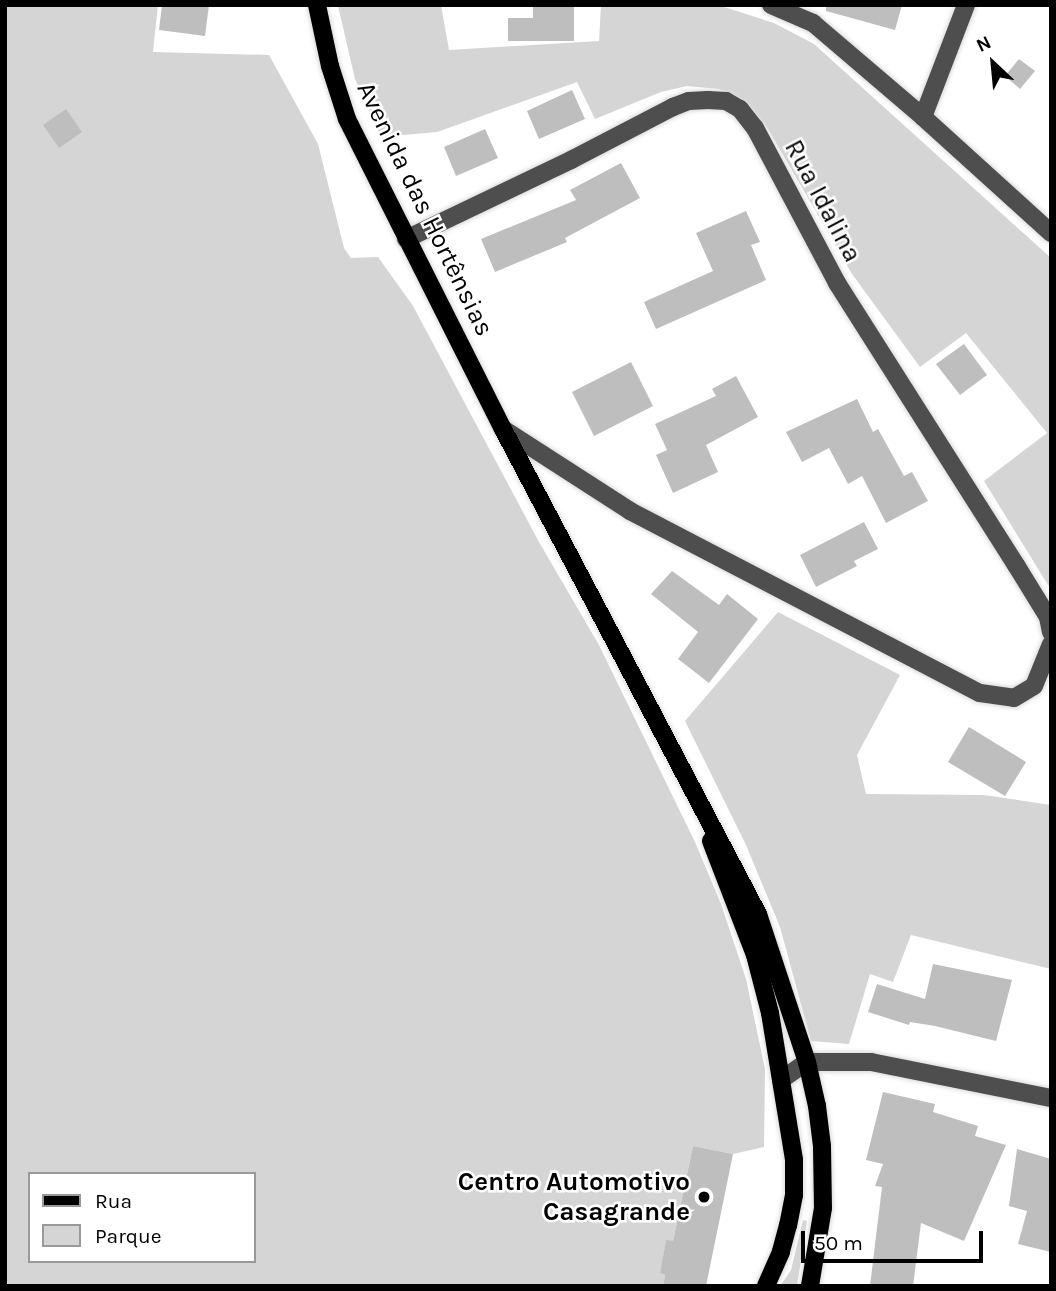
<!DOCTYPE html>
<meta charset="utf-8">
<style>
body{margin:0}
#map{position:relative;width:1056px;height:1291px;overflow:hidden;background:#fff;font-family:Karla,sans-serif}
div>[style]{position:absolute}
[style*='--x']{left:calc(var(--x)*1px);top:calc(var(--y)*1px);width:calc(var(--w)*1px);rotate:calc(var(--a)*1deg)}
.green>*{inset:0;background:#d5d5d5}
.building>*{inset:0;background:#bebebe}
.roads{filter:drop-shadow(0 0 2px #dbdbdb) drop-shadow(0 0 2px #dbdbdb)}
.minor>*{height:18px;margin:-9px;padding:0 9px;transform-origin:9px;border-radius:9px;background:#4e4e4e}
.major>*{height:18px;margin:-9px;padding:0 9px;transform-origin:9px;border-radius:9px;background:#000}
.dots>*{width:19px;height:19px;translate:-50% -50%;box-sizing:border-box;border:4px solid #fff;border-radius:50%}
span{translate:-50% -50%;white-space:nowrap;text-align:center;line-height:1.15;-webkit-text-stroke:5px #fff;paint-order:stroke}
.street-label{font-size:26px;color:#000}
.poi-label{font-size:26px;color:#000;font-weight:700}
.right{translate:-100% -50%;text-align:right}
.frame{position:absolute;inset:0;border:7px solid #000;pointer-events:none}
.legend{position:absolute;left:28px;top:1172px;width:228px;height:91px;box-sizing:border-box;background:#fff;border:2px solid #999;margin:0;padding:9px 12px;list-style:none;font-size:21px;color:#000}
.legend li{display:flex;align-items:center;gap:14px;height:35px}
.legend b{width:35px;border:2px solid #999}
.north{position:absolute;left:958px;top:28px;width:70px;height:70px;-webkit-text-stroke:5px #fff;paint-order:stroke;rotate:334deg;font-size:19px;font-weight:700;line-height:28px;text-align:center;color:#000}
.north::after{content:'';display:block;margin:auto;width:24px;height:32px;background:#000;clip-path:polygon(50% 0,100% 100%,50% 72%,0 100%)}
.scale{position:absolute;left:801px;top:1231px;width:182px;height:32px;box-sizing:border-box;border:4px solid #000;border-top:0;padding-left:9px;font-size:21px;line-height:24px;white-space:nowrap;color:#000;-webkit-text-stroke:5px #fff;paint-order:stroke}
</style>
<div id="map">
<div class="green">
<div style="clip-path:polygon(evenodd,5px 5px,158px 5px,153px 52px,269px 55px,318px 144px,344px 248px,351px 258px,378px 257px,413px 306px,539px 542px,599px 645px,695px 842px,721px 904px,746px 979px,765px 1069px,764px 1147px,733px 1154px,693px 1146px,673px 1241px,666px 1241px,660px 1273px,665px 1275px,663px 1286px,5px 1286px,5px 5px,30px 1174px,254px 1174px,254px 1261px,30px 1261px,30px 1174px)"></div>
<div style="clip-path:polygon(441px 5px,449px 50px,599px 41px,601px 5px,718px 5px,774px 23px,814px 44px,1051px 258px,1051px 590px,984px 481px,1047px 433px,966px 333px,920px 367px,852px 274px,768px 129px,754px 111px,740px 98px,719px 89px,687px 86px,661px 92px,595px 119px,577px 82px,437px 132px,381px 137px,355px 79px,338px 6px)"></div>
<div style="clip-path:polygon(778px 612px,900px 675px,857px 755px,866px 794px,984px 795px,1051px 805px,1051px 969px,911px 935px,893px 982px,870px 974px,849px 1044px,811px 1041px,780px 927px,746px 845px,685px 721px)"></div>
<div style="clip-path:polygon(803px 1220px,807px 1221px,797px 1286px,780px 1286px,791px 1270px)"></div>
</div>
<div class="building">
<div style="clip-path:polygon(162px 5px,209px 5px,205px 36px,159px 30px)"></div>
<div style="clip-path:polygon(533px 5px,574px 5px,574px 41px,508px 41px,508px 18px,533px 18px)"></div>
<div style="clip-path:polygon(826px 5px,902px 5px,895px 30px,826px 11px)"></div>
<div style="clip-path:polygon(1019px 59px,1035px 71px,1020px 89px,1005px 76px)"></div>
<div style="clip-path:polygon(572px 90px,585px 119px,539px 139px,527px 111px)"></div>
<div style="clip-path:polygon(66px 109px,82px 132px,59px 148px,43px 125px)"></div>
<div style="clip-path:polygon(485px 129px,498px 158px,456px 176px,444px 147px)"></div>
<div style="clip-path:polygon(621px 163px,640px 198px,565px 238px,567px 242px,495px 272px,481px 239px,576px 200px,570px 190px)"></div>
<div style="clip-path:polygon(746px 211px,760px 242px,751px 245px,766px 280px,656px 329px,644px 302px,713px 271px,696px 233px)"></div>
<div style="clip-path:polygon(964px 344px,987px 375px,960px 395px,936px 364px)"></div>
<div style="clip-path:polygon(631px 362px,653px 406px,594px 436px,572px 392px)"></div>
<div style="clip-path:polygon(736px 376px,758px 417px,706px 445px,718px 472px,673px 493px,656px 455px,667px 450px,655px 424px,716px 396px,712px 389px)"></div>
<div style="clip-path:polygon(857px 399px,873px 432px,878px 429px,904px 476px,912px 472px,928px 501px,886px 523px,862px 476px,848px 484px,829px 448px,802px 462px,786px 432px)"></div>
<div style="clip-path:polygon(864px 522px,878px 549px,854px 561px,857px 566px,816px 587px,800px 555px)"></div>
<div style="clip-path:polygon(672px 571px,719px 605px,727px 594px,758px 619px,709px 683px,678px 659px,698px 632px,651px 594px)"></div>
<div style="clip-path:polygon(969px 727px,1026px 762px,1005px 796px,948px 762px)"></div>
<div style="clip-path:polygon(933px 964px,1012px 980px,996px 1041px,935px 1026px,910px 1022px,909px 1025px,868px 1012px,877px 984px,925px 999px)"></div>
<div style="clip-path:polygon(883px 1092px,935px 1104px,933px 1112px,978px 1126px,975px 1136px,1006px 1145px,964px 1241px,921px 1223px,913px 1286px,870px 1286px,882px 1187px,875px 1186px,883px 1164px,866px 1160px)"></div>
<div style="clip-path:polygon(693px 1146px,733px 1154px,706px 1286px,663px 1286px,665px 1275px,660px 1273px,666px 1240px,673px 1241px)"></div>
<div style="clip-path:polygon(1017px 1149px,1051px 1159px,1051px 1252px,1018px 1244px,1027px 1211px,1009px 1206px)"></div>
</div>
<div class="roads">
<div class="minor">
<div style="--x:771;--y:5;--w:46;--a:23.2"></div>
<div style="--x:813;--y:23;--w:145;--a:40.5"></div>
<div style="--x:923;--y:117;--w:173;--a:42.2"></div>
<div style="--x:923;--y:117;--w:120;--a:-69"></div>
<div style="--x:406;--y:239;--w:183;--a:-25.6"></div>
<div style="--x:571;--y:160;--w:115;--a:-27.5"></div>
<div style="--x:673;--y:107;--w:17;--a:-21"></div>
<div style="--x:689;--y:101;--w:19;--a:-3"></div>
<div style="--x:708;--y:100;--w:18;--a:3"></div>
<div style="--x:726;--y:101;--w:16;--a:30"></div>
<div style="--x:740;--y:109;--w:24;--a:52"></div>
<div style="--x:755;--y:128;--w:175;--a:62.1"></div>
<div style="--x:837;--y:283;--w:334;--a:57.6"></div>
<div style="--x:1016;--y:565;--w:61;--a:58.4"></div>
<div style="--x:1048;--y:617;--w:15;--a:79"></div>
<div style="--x:503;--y:429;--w:151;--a:32.8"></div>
<div style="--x:630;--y:511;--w:394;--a:27.5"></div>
<div style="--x:980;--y:693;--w:34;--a:8"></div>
<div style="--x:1014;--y:698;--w:23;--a:-31"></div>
<div style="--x:1034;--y:686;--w:45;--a:-68"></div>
<div style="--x:781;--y:1080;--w:32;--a:-35"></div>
<div style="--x:807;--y:1062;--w:64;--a:0"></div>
<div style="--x:871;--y:1062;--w:184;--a:11.3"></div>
</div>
<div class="major">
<div style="--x:317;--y:5;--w:62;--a:78"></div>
<div style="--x:330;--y:66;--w:56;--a:72.2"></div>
<div style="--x:347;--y:119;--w:347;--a:63.3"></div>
<div style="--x:503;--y:429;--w:548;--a:62.27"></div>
<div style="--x:758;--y:914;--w:156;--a:71.7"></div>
<div style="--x:807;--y:1062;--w:45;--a:77.2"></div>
<div style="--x:817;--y:1106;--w:40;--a:82.9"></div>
<div style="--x:822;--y:1146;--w:62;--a:89.1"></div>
<div style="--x:823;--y:1208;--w:79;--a:99.5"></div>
<div style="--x:711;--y:841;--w:122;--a:68.9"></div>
<div style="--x:755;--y:955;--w:60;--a:75.5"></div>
<div style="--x:770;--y:1013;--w:149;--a:80.7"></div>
<div style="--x:794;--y:1160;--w:35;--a:90"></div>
<div style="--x:794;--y:1195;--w:31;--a:101"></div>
<div style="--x:788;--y:1225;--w:28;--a:105"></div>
<div style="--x:781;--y:1252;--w:37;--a:114"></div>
</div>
</div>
<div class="dots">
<div style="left:704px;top:1197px;background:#000"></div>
</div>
<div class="street-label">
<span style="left:823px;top:201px;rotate:62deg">Rua Idalina</span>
<span style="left:425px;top:209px;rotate:64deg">Avenida das Hortênsias</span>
</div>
<div class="poi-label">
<span class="right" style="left:690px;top:1197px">Centro Automotivo<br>Casagrande</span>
</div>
<div class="frame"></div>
<ul class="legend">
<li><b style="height:9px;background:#000"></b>Rua</li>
<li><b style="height:19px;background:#d5d5d5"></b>Parque</li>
</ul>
<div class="north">N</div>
<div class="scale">50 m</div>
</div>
